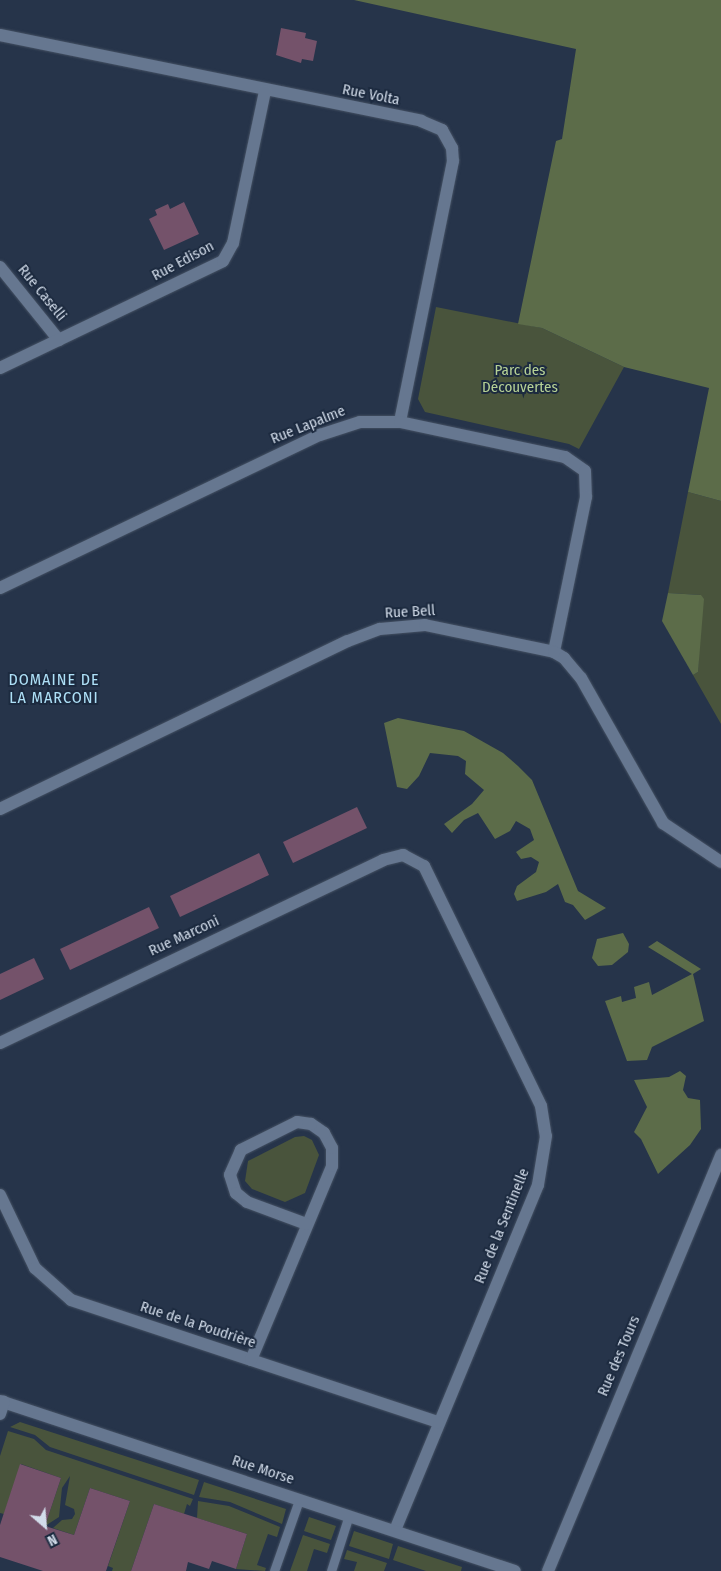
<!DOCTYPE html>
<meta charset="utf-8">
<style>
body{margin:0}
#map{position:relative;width:721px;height:1571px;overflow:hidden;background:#26344a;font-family:"Fira Sans Condensed",sans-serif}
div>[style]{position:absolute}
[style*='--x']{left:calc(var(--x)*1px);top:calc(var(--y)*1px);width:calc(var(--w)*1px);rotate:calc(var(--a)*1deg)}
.green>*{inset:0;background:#49543c}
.forest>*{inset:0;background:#5c6c49}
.building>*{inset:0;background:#74526a}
.roads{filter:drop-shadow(0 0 1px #455163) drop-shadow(0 0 1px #455163)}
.service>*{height:9px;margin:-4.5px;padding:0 4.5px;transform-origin:4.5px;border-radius:4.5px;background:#667790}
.minor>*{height:12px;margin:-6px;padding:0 6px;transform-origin:6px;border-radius:6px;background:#667790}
span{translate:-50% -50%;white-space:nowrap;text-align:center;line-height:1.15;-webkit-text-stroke:4px #1c2a3f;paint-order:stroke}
.street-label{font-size:15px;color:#d2dcea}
.park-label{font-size:15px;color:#b6d195}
.neighbourhood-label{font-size:16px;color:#aee0f7;letter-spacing:1px}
.north{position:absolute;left:20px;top:1501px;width:50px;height:50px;-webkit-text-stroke:4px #1c2a3f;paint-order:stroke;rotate:153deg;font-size:14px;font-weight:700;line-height:20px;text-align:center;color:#d2dcea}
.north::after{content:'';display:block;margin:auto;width:18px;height:22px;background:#d2dcea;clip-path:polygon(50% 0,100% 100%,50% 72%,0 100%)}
</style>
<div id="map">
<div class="green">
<div style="clip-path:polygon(436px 307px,542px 328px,624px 367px,579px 449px,569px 444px,425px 412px,418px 399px)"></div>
<div style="clip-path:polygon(688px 492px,721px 501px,721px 724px,693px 675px,698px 672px,701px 595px,668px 593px)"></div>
<div style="clip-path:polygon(304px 1136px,312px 1140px,319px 1155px,305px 1193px,285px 1202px,252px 1189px,245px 1181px,248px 1161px,295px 1137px)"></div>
<div style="clip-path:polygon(20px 1422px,199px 1480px,194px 1495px,50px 1447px,35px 1435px,10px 1427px)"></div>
<div style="clip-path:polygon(8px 1431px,34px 1439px,46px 1450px,193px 1499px,190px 1506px,187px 1504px,184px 1514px,154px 1504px,131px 1571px,112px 1571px,113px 1568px,108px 1566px,130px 1501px,90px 1488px,74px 1535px,53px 1528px,62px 1520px,72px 1519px,75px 1514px,74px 1509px,65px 1505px,70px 1476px,62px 1488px,59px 1517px,45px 1526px,61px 1478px,21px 1464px,4px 1514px,0 1513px,0 1456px)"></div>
<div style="clip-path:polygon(204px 1482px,286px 1509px,282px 1524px,230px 1502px,199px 1497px)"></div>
<div style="clip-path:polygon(198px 1501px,229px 1506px,280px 1527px,277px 1537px,268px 1534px,257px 1565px,266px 1568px,265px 1571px,236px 1569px,247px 1534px,197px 1518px)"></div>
<div style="clip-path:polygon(309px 1517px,336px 1526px,331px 1540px,304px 1531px)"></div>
<div style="clip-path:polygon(354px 1531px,393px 1544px,389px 1559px,349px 1546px)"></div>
<div style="clip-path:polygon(303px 1535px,330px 1544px,327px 1553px,314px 1549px,307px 1571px,290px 1571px)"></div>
<div style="clip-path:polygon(398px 1546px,462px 1567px,461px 1571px,426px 1571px,393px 1560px)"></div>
<div style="clip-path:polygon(347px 1550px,387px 1563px,384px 1571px,354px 1571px,357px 1562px,344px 1559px)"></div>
</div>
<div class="forest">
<div style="clip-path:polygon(354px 0,721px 0,721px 501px,688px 492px,709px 388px,624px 367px,542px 328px,518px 324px,556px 141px,562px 139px,576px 49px)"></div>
<div style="clip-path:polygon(668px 593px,701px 595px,704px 599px,698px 672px,693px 675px,662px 621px)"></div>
<div style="clip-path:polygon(398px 718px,464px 731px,503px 753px,518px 766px,532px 780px,578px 891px,606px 908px,585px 920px,573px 905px,565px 902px,558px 884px,546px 892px,517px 901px,514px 894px,517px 886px,536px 872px,539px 862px,531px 857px,521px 859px,516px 852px,534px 840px,530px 829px,516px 821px,510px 831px,495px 839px,478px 813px,464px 820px,452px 833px,444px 824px,472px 804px,484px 790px,465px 774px,466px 761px,458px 756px,430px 753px,419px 776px,407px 789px,397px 787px,384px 723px)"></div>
<div style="clip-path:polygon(623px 933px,629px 944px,628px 952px,612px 965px,598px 966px,592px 958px,597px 939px)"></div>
<div style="clip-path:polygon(657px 941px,701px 969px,693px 974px,704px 1021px,652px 1047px,647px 1060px,627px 1061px,605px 1001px,621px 996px,622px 1002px,636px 998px,634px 987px,649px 982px,652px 995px,692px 974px,648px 947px)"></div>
<div style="clip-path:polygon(680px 1071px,686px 1076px,683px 1090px,688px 1098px,700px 1100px,701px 1129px,690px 1145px,658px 1174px,641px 1139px,634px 1132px,647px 1107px,634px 1080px,669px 1077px)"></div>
</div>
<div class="building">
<div style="clip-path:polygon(281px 28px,306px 33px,305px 38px,317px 41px,313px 61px,302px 59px,301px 63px,276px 55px)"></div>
<div style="clip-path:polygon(184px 202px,199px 234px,164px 250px,149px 219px,157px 215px,155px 210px,168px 204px,170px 209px)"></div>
<div style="clip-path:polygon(357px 807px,367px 828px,293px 863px,283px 842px)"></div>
<div style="clip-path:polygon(259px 853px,269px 875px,180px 917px,170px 896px)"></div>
<div style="clip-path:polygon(149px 907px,159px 928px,70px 970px,60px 949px)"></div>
<div style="clip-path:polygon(34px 958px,44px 979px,0 1000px,0 974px)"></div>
<div style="clip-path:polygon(20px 1464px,61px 1478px,45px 1526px,74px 1535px,90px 1488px,130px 1501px,106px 1571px,43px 1571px,0 1557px,0 1525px)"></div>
<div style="clip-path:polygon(154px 1504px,247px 1534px,236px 1569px,212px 1561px,209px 1569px,188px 1562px,186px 1571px,131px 1571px)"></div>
</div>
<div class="roads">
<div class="service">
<div style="--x:274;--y:1571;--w:75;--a:-70.6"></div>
<div style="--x:331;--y:1571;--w:59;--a:-72.2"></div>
</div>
<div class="minor">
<div style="--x:0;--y:35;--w:430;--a:11.5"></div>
<div style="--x:421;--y:121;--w:23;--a:23"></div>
<div style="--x:442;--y:130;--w:21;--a:61"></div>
<div style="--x:452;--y:148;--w:13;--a:86"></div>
<div style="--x:453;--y:161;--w:266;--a:101.5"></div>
<div style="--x:0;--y:267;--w:94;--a:51.1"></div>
<div style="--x:0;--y:368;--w:247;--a:-25.6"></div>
<div style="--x:223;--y:261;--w:21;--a:-61"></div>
<div style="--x:233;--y:243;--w:155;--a:-78.1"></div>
<div style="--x:0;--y:588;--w:355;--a:-25.6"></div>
<div style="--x:320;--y:435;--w:42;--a:-18"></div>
<div style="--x:360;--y:422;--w:40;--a:0"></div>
<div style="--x:400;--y:422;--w:169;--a:12"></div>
<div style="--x:565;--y:457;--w:24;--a:35"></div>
<div style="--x:585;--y:471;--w:26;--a:88"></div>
<div style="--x:586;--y:497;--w:158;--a:101.7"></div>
<div style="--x:0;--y:809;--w:386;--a:-25.8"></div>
<div style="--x:348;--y:641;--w:34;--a:-21"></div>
<div style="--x:380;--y:629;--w:45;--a:-5.1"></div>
<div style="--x:425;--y:625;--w:132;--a:11.8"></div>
<div style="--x:554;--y:652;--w:12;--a:31"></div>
<div style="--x:564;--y:658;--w:26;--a:50"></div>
<div style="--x:581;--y:678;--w:167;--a:60.5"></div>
<div style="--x:663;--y:823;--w:70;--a:33.9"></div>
<div style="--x:0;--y:1043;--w:424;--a:-25.5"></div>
<div style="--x:383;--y:860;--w:21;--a:-14"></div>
<div style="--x:403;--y:855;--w:24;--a:28"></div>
<div style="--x:424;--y:866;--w:267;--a:64"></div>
<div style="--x:541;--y:1106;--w:30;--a:81"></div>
<div style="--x:546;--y:1136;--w:50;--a:99.3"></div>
<div style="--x:538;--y:1185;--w:374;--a:112.5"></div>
<div style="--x:0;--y:1195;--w:81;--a:64.4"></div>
<div style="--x:35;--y:1268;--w:48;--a:41.6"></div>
<div style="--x:71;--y:1300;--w:387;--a:18.4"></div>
<div style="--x:251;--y:1360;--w:210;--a:-67.3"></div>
<div style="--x:332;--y:1166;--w:18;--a:-90"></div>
<div style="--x:332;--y:1148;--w:17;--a:-118"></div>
<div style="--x:324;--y:1133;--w:16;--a:-145"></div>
<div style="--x:311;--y:1124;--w:14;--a:-172"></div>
<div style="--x:297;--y:1122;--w:63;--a:153.4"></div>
<div style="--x:241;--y:1150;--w:27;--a:114"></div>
<div style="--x:230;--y:1175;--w:19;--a:72"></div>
<div style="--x:236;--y:1193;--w:14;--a:39"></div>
<div style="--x:247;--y:1202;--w:63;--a:20.4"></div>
<div style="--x:0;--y:1401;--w:542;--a:18.27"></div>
<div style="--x:0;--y:1414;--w:13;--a:-72"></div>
<div style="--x:548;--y:1571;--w:451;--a:-67.4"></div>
</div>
</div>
<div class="street-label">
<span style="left:371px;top:95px;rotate:11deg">Rue Volta</span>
<span style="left:183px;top:261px;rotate:-28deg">Rue Edison</span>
<span style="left:42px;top:293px;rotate:51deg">Rue Caselli</span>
<span style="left:308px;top:425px;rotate:-22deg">Rue Lapalme</span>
<span style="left:410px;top:612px;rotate:-3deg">Rue Bell</span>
<span style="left:184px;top:936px;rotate:-25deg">Rue Marconi</span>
<span style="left:502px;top:1226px;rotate:-68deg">Rue de la Sentinelle</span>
<span style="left:198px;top:1325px;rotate:18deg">Rue de la Poudrière</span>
<span style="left:619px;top:1356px;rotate:-67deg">Rue des Tours</span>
<span style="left:263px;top:1470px;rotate:18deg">Rue Morse</span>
</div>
<div class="park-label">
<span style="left:520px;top:379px">Parc des<br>Découvertes</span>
</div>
<div class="neighbourhood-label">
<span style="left:54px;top:689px">DOMAINE DE<br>LA MARCONI</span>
</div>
<div class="north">N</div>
</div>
